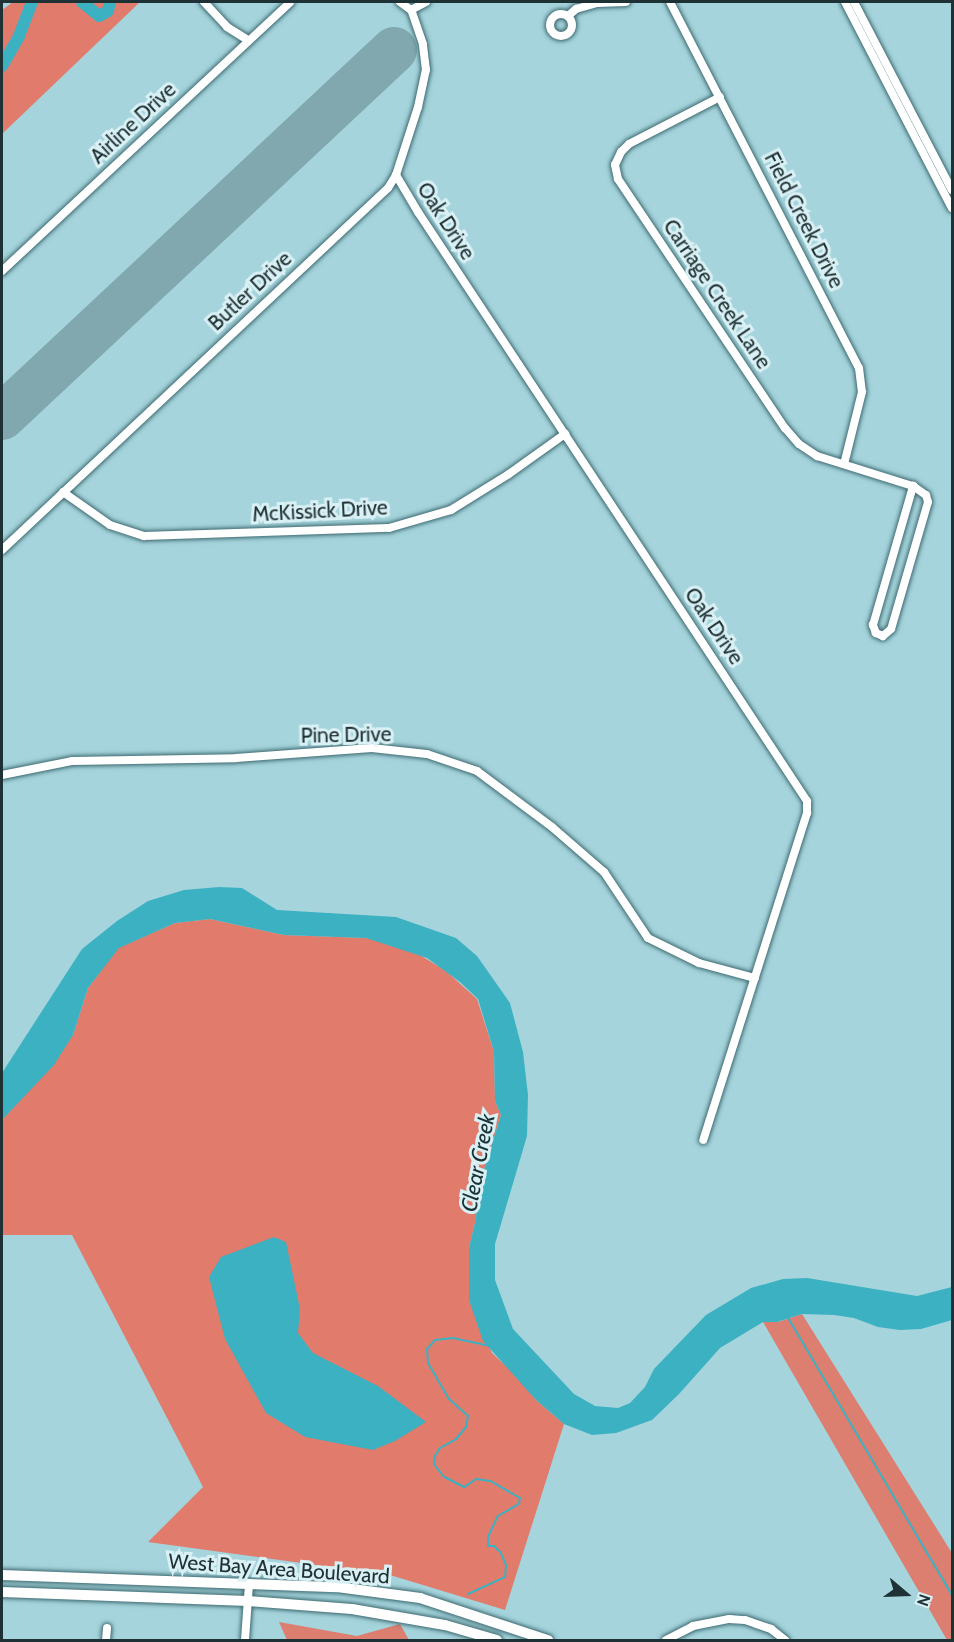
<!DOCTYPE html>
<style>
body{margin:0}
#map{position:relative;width:954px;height:1642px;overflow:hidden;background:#a5d4dc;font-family:Cabin,sans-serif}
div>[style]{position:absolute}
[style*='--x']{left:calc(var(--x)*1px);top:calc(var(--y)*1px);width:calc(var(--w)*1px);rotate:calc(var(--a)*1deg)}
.green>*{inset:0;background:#dc7e70}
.forest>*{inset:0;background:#e17b6c}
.water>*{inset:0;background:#3cb1c2}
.stream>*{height:2px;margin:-1px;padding:0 1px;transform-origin:1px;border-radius:1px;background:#3cb1c2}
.river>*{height:12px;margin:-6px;padding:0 6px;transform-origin:6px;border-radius:6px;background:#3cb1c2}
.runway>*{height:46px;margin:-23px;padding:0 23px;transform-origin:23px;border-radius:23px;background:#80a8ae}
.roads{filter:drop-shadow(0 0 2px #3e6a71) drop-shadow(0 0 2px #3e6a71)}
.minor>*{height:8px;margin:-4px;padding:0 4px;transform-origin:4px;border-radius:4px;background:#fff}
.minor>.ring{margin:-4px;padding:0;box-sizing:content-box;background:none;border:8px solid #fff;border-radius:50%}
.secondary>*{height:10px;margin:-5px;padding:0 5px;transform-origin:5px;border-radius:5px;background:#fff}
span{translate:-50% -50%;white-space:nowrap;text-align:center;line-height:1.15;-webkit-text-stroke:6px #d9f0f4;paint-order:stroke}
.street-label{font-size:21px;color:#1e3134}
.water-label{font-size:22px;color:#193236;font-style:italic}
.frame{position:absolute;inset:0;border:3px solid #1e3134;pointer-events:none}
.north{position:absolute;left:876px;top:1564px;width:60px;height:60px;-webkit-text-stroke:4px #d9f0f4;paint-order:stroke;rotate:109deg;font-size:16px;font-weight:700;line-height:24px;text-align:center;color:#1e3134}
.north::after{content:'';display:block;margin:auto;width:21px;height:27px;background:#1e3134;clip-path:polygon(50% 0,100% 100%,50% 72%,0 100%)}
</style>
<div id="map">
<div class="green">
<div style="clip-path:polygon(802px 1314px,952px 1553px,952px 1640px,947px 1640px,763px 1322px,778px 1322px)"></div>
<div style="clip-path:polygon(279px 1622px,357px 1636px,400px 1624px,409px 1640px,287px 1640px)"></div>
</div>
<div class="forest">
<div style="clip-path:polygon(13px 2px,140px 2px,2px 134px,2px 10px)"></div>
<div style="clip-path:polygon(210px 919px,284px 935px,366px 938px,415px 952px,446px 971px,477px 999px,494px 1052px,495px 1101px,501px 1115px,478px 1189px,476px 1219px,469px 1248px,469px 1300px,492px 1353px,521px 1380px,536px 1400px,564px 1424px,505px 1610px,390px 1575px,148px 1542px,203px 1487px,72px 1235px,2px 1235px,2px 1120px,73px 1035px,88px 988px,118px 948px,175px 923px)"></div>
</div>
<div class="water">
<div style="clip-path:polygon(219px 887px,242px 888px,277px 910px,396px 917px,456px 938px,477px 956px,510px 1003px,523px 1052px,528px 1095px,527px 1136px,495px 1244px,495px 1280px,513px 1329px,574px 1394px,595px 1406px,618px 1408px,630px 1403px,645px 1387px,654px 1369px,706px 1315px,751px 1288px,783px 1279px,807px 1278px,917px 1296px,952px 1287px,952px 1320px,921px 1329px,900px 1330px,878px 1327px,854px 1318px,834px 1315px,802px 1314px,777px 1322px,763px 1322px,720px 1348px,679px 1394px,652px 1420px,616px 1433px,592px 1435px,564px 1424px,536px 1400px,483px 1341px,469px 1300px,469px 1248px,476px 1219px,478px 1189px,501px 1115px,495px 1101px,494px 1052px,478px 999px,460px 982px,427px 958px,366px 938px,284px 935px,210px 919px,175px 923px,119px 948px,88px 988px,73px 1035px,54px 1065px,2px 1120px,2px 1073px,82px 949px,117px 921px,148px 901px,184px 890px)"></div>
<div style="clip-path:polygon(274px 1237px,286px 1242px,300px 1309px,298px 1333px,313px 1353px,378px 1386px,426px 1422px,395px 1441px,373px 1450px,305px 1437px,266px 1413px,225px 1339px,209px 1277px,221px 1257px)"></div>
</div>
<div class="stream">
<div style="--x:787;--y:1316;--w:324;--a:59.4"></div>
<div style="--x:468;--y:1594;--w:41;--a:-24.7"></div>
<div style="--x:505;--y:1577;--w:12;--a:-85"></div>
<div style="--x:506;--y:1565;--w:13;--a:-113"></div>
<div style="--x:501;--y:1553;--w:10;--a:-135"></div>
<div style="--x:494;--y:1546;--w:6;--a:180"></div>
<div style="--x:488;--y:1546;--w:9;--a:-90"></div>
<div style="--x:488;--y:1537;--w:23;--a:-65"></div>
<div style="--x:498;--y:1516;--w:24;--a:-30"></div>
<div style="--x:519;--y:1504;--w:6;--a:-81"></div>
<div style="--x:520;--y:1498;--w:34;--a:-150"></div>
<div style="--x:490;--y:1481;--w:14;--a:-172"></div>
<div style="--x:476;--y:1479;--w:14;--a:146"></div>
<div style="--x:464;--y:1487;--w:22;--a:-153"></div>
<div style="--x:444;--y:1477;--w:16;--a:-128"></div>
<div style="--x:434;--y:1464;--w:8;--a:-83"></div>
<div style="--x:435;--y:1456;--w:9;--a:-58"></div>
<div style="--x:440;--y:1448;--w:18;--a:-29"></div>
<div style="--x:456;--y:1439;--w:16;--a:-50"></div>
<div style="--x:466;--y:1427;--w:11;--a:-80"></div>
<div style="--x:468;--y:1416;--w:25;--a:-138"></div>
<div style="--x:449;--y:1399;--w:42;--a:-120.3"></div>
<div style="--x:428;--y:1363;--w:14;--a:-94"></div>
<div style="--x:427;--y:1349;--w:12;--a:-48"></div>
<div style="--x:435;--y:1340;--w:18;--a:-6"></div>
<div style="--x:453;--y:1338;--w:38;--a:12"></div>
</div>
<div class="river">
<div style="--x:82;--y:2;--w:22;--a:39"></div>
<div style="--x:99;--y:16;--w:10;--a:-29"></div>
<div style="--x:108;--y:11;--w:9;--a:-77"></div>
<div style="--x:2;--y:66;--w:34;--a:-60"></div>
<div style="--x:19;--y:36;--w:36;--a:-69"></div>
</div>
<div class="runway">
<div style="--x:2;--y:417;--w:537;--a:-43.11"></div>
</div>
<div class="roads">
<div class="minor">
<div style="--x:204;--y:2;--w:34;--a:47"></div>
<div style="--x:227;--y:27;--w:25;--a:32"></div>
<div style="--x:400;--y:2;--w:14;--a:36"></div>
<div style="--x:670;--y:2;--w:412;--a:62.7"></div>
<div style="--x:859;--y:368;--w:24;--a:83"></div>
<div style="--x:862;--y:392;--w:74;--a:104"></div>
<div style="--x:845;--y:2;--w:232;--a:62.6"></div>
<div style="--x:854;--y:2;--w:212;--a:62.5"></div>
<div style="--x:411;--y:10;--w:17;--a:-28"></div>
<div class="ring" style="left:550px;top:14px;width:14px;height:14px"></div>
<div style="--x:568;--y:16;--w:11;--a:-41"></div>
<div style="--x:576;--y:9;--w:22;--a:-16"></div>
<div style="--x:597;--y:3;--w:29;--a:-2"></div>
<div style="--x:720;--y:97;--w:102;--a:152.7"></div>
<div style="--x:629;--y:144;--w:11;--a:135"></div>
<div style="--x:621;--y:152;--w:14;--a:115"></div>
<div style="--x:615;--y:165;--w:14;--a:78"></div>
<div style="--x:618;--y:179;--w:300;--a:56.2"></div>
<div style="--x:785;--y:428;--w:21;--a:49"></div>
<div style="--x:799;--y:444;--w:22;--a:34"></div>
<div style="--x:817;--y:456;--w:101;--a:17.4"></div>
<div style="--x:913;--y:486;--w:16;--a:35"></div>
<div style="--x:926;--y:495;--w:7;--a:74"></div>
<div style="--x:928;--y:502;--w:132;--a:106.2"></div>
<div style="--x:891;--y:629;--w:11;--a:139"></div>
<div style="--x:883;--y:636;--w:8;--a:-157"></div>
<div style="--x:876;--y:633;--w:9;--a:-111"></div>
<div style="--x:873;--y:625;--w:145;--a:-73.9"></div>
<div style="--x:396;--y:175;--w:43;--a:59.3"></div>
<div style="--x:418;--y:212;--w:706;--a:56.56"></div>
<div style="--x:807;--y:801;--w:12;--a:90"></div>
<div style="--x:807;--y:813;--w:343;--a:107.6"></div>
<div style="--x:2;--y:271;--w:394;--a:-43"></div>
<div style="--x:63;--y:492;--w:57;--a:35.1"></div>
<div style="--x:110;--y:525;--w:36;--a:18"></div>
<div style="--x:144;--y:536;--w:245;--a:-1.9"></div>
<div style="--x:389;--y:528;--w:65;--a:-16.2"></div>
<div style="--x:451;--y:510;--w:68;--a:-31.8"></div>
<div style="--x:509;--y:474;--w:69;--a:-35.5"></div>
<div style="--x:2;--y:550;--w:529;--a:-43.16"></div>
<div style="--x:388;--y:188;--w:15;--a:-58"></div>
<div style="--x:396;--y:175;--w:71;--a:-72.1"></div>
<div style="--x:418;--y:107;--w:38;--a:-78"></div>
<div style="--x:426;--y:70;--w:26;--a:-97"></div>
<div style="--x:423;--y:44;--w:36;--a:-109"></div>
<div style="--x:2;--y:775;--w:71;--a:-11.3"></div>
<div style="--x:72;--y:761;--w:164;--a:-1"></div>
<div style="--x:236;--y:758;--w:136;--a:-4.2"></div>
<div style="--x:372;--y:748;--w:55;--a:6.2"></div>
<div style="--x:427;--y:754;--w:53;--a:18.8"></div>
<div style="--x:477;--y:771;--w:94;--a:36.7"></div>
<div style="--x:552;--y:827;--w:69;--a:40.9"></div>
<div style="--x:604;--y:872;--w:79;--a:56.3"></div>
<div style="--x:648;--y:938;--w:57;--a:26.1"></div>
<div style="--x:699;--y:963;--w:58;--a:15"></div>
<div style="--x:106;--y:1640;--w:12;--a:-85"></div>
<div style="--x:245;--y:1640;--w:56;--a:-85.9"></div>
<div style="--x:666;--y:1640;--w:30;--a:-27"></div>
<div style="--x:693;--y:1626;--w:37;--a:-11"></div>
<div style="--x:729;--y:1619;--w:16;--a:4"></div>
<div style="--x:745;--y:1620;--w:28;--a:19"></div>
<div style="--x:771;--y:1629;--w:18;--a:38"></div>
</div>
<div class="secondary">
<div style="--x:2;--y:1575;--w:335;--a:2.1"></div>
<div style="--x:337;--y:1587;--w:84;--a:7.5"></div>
<div style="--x:420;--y:1598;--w:135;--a:18.2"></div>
<div style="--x:2;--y:1592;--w:246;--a:2.1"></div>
<div style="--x:248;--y:1601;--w:104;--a:4.4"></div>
<div style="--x:352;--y:1609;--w:94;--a:9.8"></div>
<div style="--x:445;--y:1625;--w:54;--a:16.1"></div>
</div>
</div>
<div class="street-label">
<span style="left:133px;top:123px;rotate:-43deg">Airline Drive</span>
<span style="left:804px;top:220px;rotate:63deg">Field Creek Drive</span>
<span style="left:446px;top:221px;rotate:57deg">Oak Drive</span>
<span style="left:250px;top:291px;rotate:-43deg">Butler Drive</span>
<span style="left:717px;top:294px;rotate:56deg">Carriage Creek Lane</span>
<span style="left:320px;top:511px;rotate:-3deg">McKissick Drive</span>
<span style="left:714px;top:626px;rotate:56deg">Oak Drive</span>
<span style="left:346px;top:735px;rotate:-1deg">Pine Drive</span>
<span style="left:279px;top:1569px;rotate:4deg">West Bay Area Boulevard</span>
</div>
<div class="water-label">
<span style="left:478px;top:1163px;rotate:-79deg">Clear Creek</span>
</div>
<div class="frame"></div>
<div class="north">N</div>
</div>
